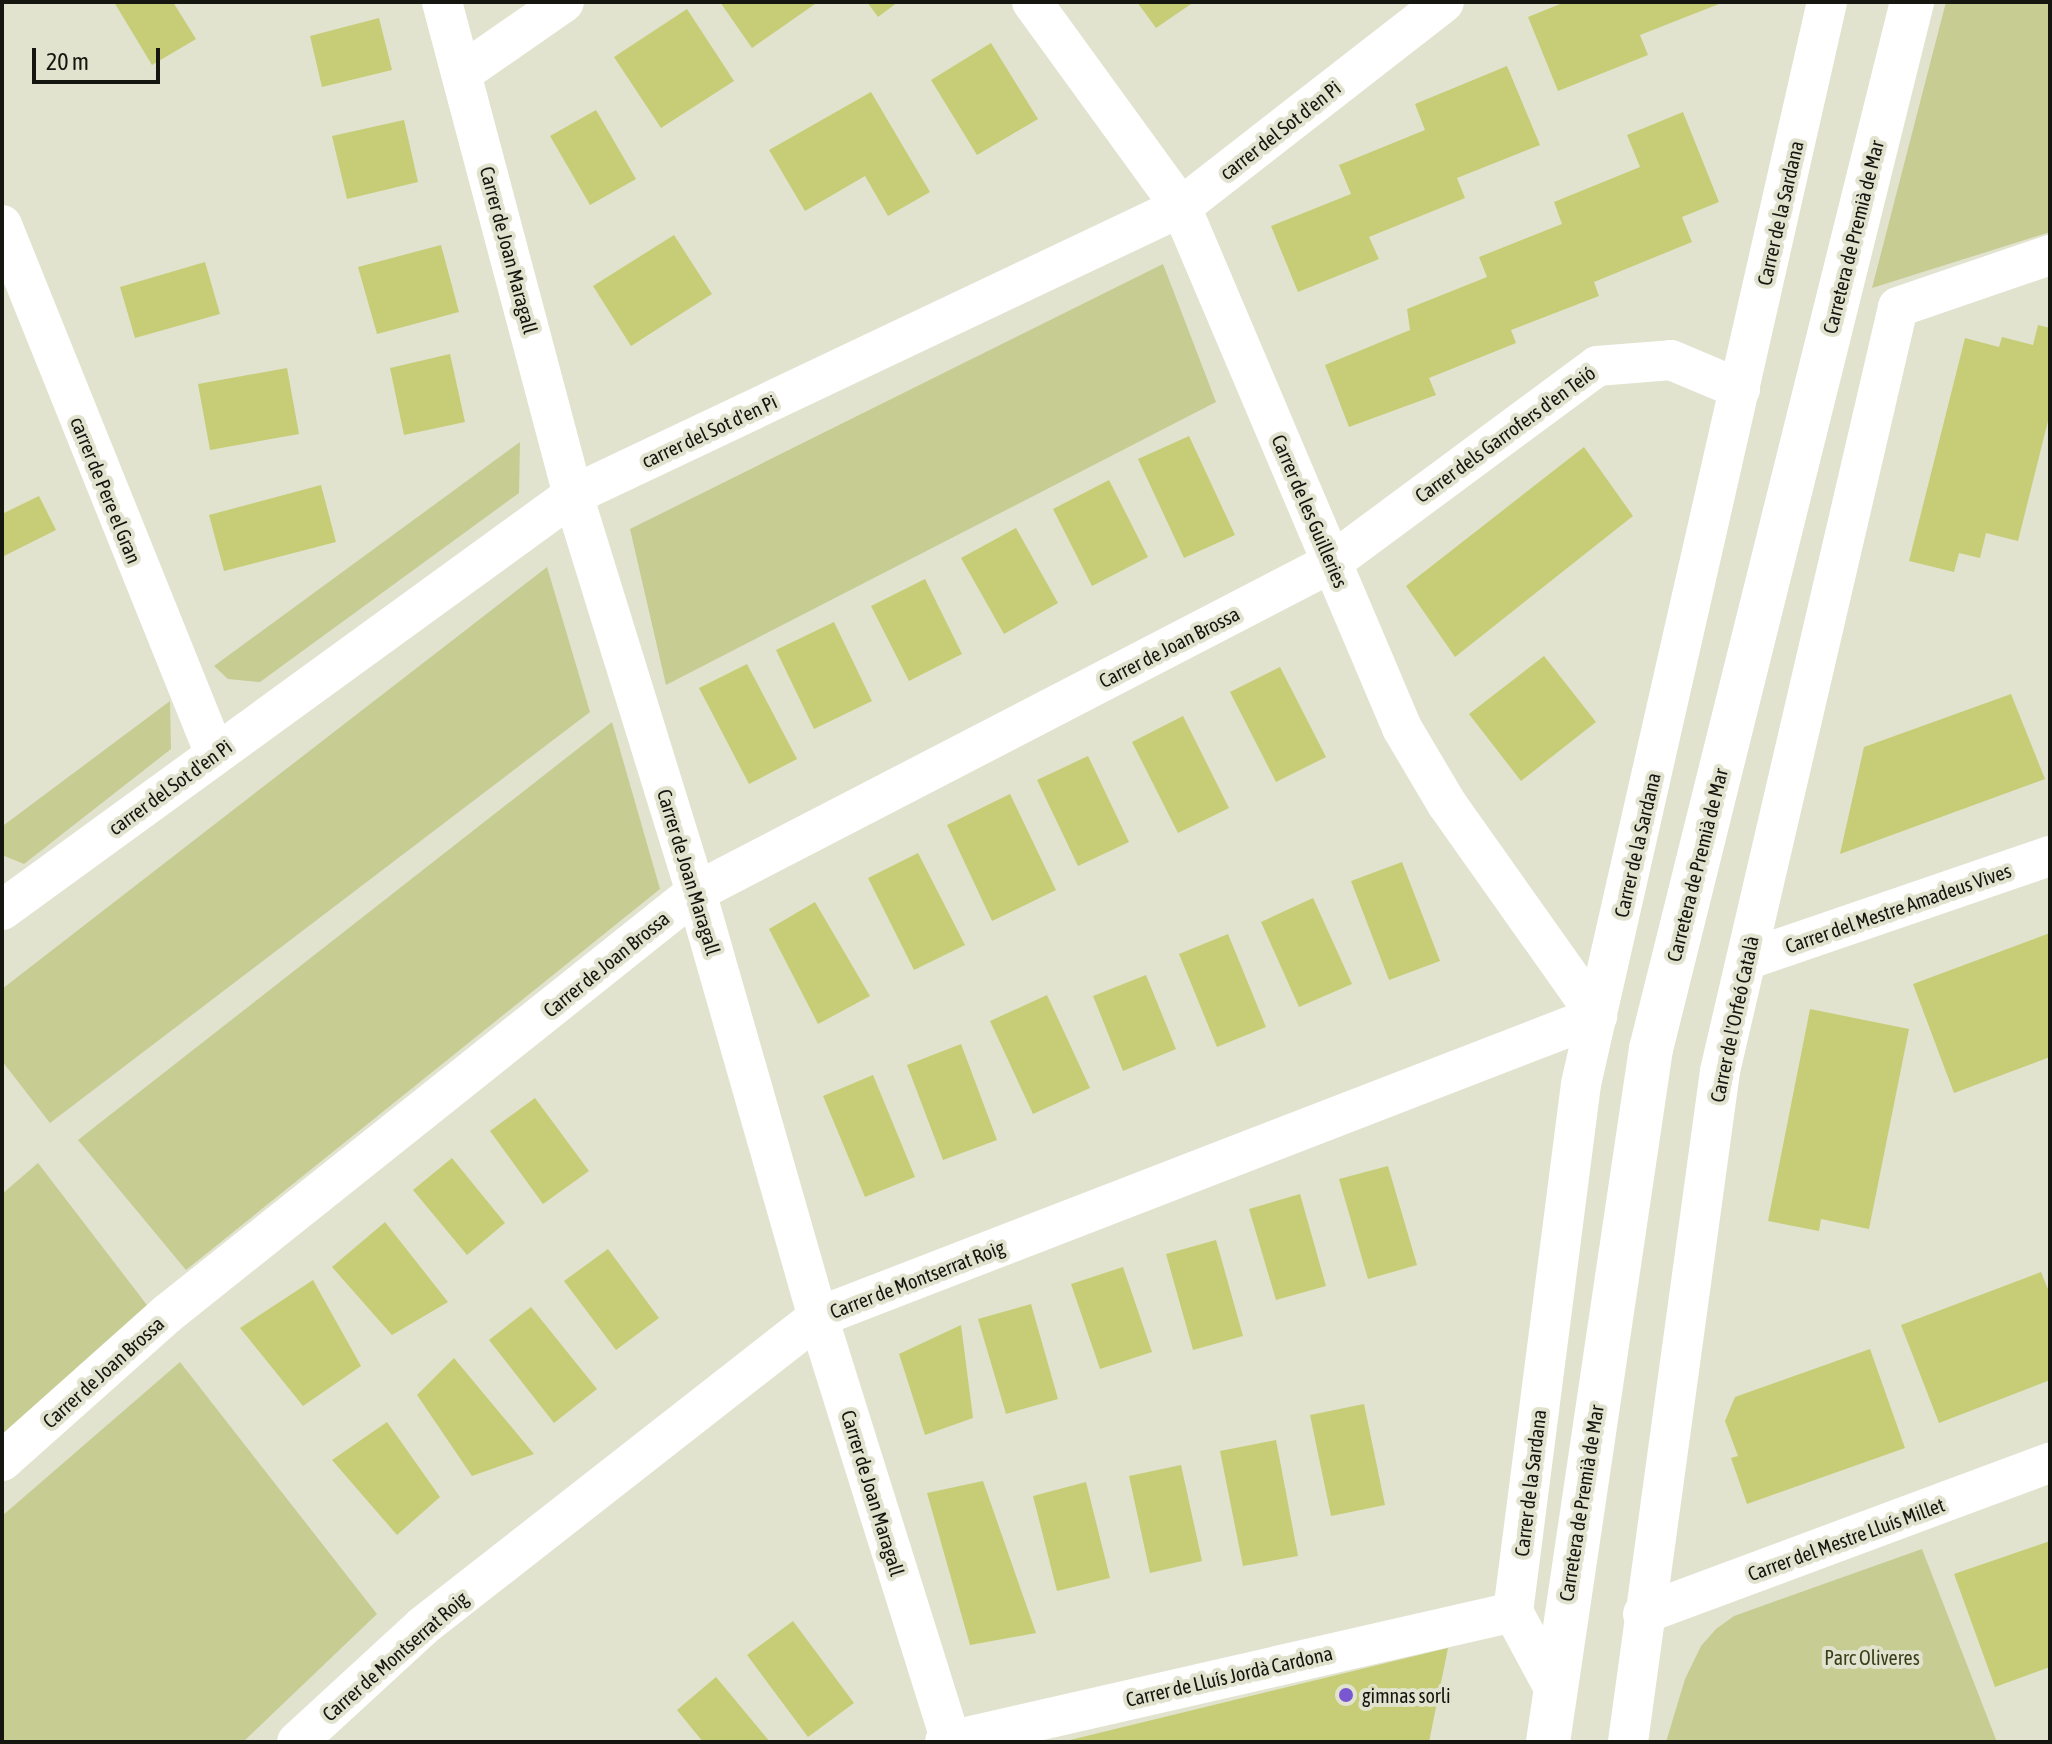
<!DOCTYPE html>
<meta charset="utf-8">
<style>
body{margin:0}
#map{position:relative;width:2052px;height:1744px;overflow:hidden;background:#e1e3cf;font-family:"Asap Condensed",sans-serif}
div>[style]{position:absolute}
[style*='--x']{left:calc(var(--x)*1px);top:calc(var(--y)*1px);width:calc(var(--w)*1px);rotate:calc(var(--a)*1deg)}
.green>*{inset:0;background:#c7cc93}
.building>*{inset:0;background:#c6cd76}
.street>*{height:40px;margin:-20px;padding:0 20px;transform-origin:20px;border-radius:20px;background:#fff}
.secondary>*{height:44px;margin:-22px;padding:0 22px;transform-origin:22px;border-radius:22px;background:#fff}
.dots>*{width:22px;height:22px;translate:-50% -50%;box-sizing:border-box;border:4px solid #e1e3cf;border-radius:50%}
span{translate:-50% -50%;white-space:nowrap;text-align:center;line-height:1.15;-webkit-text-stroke:8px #e1e3cf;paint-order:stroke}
.street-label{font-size:20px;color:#161610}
.park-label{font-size:20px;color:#3a3d18}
.poi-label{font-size:20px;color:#161610}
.left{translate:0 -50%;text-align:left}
.frame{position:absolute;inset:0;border:4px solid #161610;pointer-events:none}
.scale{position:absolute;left:32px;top:48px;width:128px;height:36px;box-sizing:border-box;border:4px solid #161610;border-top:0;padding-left:10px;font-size:24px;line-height:28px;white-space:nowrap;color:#161610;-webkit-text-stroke:6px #e1e3cf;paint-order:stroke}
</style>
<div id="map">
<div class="green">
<div style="clip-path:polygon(1946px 2px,2050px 2px,2050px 232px,1872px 288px)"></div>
<div style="clip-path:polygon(1163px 264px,1216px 402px,666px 685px,630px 529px)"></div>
<div style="clip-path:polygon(520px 442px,519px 493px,260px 682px,228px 679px,214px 666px)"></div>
<div style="clip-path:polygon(547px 567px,590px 712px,50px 1123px,2px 1061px,2px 989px)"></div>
<div style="clip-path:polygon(170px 701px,171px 749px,24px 864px,2px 855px,2px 822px,4px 825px)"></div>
<div style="clip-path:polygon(612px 722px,660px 889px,186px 1270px,78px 1140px)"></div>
<div style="clip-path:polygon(38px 1163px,150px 1309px,2px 1437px,2px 1194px)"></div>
<div style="clip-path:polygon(180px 1362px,377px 1614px,243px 1742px,2px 1742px,2px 1516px)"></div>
<div style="clip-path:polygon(1922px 1549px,1997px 1742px,1666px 1742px,1685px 1679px,1701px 1646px,1716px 1629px,1734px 1616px)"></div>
</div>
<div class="building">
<div style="clip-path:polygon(114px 2px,173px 2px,196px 39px,152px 65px)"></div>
<div style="clip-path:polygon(720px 2px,814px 2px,815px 4px,752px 48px)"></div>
<div style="clip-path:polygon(867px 2px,898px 2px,878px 17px)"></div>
<div style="clip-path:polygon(1137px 2px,1194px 2px,1156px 28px)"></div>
<div style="clip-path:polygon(1565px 2px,1724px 2px,1640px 35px,1648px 55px,1558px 91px,1528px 17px)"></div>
<div style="clip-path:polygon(687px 9px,734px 81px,661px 128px,614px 57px)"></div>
<div style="clip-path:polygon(379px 18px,392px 70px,322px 87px,310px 36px)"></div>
<div style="clip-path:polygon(991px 43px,1038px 119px,977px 155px,931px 80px)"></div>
<div style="clip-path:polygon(1507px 66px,1540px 145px,1457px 178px,1465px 198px,1369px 237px,1379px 259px,1298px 292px,1271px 226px,1351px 194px,1339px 165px,1425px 130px,1415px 104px)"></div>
<div style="clip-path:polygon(871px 92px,930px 192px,888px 216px,865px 176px,805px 211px,769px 150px)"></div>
<div style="clip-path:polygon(596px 110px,636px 179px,590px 205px,550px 136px)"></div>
<div style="clip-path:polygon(1683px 112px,1719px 202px,1682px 217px,1692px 242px,1594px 282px,1599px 296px,1511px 330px,1516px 343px,1429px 378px,1436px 395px,1349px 427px,1325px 365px,1410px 330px,1407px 309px,1487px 277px,1479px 257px,1562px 224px,1554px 202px,1640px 167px,1627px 135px)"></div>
<div style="clip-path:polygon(404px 120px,418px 182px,347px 199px,332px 136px)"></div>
<div style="clip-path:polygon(674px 235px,712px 294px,631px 346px,593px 286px)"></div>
<div style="clip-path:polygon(441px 245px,459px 312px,377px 334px,358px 267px)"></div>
<div style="clip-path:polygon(205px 262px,220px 314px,135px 338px,120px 287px)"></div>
<div style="clip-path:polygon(2038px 325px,2050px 328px,2050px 413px,2018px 541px,1986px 533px,1980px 558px,1959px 553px,1954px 572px,1909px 561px,1965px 338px,1999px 347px,2002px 337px,2033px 345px)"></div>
<div style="clip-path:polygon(450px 354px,465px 422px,404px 435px,390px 368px)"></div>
<div style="clip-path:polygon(287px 368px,299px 434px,210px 450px,198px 384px)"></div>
<div style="clip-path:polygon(1189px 436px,1235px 535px,1184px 558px,1138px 459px)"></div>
<div style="clip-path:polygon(1584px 447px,1633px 516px,1455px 657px,1406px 586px)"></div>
<div style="clip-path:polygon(1109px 480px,1148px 557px,1092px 586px,1053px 509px)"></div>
<div style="clip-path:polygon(321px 485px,336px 542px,224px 571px,209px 515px)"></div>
<div style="clip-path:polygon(39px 496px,56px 530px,2px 557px,2px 514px)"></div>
<div style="clip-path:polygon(1016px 528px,1058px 603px,1004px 634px,961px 558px)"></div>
<div style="clip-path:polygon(925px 579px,962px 654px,909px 681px,871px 606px)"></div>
<div style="clip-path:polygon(834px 622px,872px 701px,814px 729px,776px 650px)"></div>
<div style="clip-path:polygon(1544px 656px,1596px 722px,1521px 781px,1469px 714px)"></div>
<div style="clip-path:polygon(747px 664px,797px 759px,749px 784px,699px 688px)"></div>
<div style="clip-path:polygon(1280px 667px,1326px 757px,1276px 782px,1230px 692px)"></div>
<div style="clip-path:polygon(2011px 694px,2045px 779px,1840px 854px,1864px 747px)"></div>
<div style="clip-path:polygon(1183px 716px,1229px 808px,1178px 833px,1132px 742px)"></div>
<div style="clip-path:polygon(1088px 756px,1129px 842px,1078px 866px,1037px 780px)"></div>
<div style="clip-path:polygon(1010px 794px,1056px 890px,992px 921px,947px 825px)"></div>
<div style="clip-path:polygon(918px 853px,965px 945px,914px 970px,868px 878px)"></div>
<div style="clip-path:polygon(1402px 862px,1440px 961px,1389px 980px,1351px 881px)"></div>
<div style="clip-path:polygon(1313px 898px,1352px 984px,1299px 1007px,1261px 922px)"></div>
<div style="clip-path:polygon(815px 902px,870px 996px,818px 1024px,769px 929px)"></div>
<div style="clip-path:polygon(2050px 933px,2050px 1057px,1954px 1093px,1913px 984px)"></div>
<div style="clip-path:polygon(1228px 934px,1266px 1027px,1217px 1047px,1179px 954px)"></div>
<div style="clip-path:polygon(1146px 975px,1176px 1049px,1123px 1071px,1093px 996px)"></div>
<div style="clip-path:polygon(1047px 995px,1090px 1088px,1033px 1114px,990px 1021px)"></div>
<div style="clip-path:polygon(1810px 1009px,1909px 1029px,1869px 1229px,1821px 1219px,1819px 1231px,1768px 1221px)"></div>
<div style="clip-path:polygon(961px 1044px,997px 1140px,943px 1160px,907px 1065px)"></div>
<div style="clip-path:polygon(873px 1075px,915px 1177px,865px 1197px,823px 1096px)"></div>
<div style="clip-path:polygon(535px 1098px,589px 1171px,543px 1204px,490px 1131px)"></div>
<div style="clip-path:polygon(452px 1158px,505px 1223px,467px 1255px,413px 1190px)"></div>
<div style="clip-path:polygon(1388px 1166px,1417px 1265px,1368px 1279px,1339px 1179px)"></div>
<div style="clip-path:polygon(1300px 1194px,1326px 1286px,1276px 1300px,1249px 1209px)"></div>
<div style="clip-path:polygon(385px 1222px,448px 1302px,392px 1335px,332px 1267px)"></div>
<div style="clip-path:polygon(1216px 1240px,1243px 1336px,1193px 1350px,1166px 1254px)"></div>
<div style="clip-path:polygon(608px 1249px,659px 1318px,616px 1350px,564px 1281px)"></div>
<div style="clip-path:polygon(1123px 1267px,1152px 1352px,1100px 1369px,1071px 1284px)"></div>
<div style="clip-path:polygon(2041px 1272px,2050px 1294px,2050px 1380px,1939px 1423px,1901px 1325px)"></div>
<div style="clip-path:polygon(313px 1280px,361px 1366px,303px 1406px,240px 1328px)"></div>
<div style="clip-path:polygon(1031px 1304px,1058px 1399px,1006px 1414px,978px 1319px)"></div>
<div style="clip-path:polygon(531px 1307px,597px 1389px,554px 1423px,489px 1340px)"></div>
<div style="clip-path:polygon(961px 1325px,973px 1418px,925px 1435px,899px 1354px)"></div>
<div style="clip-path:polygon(1870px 1349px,1905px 1448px,1747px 1504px,1731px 1458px,1738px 1456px,1725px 1421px,1735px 1397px)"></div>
<div style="clip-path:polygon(454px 1358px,534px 1454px,472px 1476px,417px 1395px)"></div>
<div style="clip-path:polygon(1364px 1404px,1385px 1505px,1331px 1516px,1310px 1415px)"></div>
<div style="clip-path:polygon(387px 1422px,440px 1497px,397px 1535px,332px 1460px)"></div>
<div style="clip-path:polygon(1276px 1440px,1298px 1556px,1243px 1566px,1220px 1451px)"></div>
<div style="clip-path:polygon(1181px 1465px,1202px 1561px,1150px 1573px,1129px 1476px)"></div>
<div style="clip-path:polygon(983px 1481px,1036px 1633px,970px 1645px,927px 1493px)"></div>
<div style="clip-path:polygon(1086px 1482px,1110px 1578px,1057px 1591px,1033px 1496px)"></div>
<div style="clip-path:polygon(2050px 1541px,2050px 1667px,1995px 1687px,1954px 1574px)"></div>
<div style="clip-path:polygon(793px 1621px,854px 1703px,808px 1737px,747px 1655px)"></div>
<div style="clip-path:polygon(1448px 1648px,1429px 1742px,1066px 1742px,1066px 1741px)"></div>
<div style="clip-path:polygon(716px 1677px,770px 1742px,703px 1742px,677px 1710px)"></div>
</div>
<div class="street">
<div style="--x:442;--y:2;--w:510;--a:75.12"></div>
<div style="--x:573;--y:495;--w:416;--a:72.8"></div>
<div style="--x:696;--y:892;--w:442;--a:74"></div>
<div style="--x:818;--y:1317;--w:441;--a:72.6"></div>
<div style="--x:1032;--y:2;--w:253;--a:54"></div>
<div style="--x:1181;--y:207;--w:566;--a:67.01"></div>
<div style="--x:1402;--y:728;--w:88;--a:59.4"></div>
<div style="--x:1447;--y:804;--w:260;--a:54.7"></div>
<div style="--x:462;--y:73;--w:124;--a:-34.8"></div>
<div style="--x:2;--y:225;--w:570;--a:68.07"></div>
<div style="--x:2;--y:910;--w:706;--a:-36.01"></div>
<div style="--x:573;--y:495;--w:673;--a:-25.35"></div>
<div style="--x:1181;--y:207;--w:333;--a:-37.9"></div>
<div style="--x:1746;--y:960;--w:321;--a:-18.9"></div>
<div style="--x:2;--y:1461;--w:221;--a:-41.7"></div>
<div style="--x:167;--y:1314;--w:677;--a:-38.58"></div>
<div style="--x:696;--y:892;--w:715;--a:-27.39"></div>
<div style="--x:1331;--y:563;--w:331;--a:-36.5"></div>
<div style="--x:1597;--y:366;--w:74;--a:-4.6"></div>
<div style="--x:1671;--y:360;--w:75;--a:22.8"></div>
<div style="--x:1643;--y:1614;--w:434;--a:-20.4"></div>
<div style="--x:1554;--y:1688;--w:86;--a:-118.3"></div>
<div style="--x:1513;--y:1612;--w:532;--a:-82.66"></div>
<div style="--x:1581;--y:1084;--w:1110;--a:-77.19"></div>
<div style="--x:297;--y:1742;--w:171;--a:-42.6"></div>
<div style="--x:423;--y:1626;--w:502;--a:-38.04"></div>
<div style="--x:818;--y:1317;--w:835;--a:-21.13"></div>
<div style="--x:945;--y:1742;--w:583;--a:-12.89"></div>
<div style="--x:1628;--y:1742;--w:677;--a:-82.19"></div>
<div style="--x:1720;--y:1071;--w:784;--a:-76.88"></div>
<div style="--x:1898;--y:307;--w:161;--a:-18.9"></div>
</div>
<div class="secondary">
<div style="--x:1548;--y:1742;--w:701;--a:-81.55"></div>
<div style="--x:1651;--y:1049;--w:1079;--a:-76"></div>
</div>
<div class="dots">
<div style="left:1346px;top:1695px;background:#7957d1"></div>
</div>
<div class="street-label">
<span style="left:1280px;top:130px;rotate:-38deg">carrer del Sot d'en Pi</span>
<span style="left:1780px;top:213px;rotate:-77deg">Carrer de la Sardana</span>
<span style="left:1853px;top:237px;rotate:-76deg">Carretera de Premià de Mar</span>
<span style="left:509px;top:250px;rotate:75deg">Carrer de Joan Maragall</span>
<span style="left:709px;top:431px;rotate:-25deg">carrer del Sot d'en Pi</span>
<span style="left:1505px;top:434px;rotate:-36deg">Carrer dels Garrofers d'en Teió</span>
<span style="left:106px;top:490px;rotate:68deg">carrer de Pere el Gran</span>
<span style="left:1310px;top:511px;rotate:67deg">Carrer de les Guilleries</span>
<span style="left:1169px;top:647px;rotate:-27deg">Carrer de Joan Brossa</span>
<span style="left:170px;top:787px;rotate:-36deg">carrer del Sot d'en Pi</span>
<span style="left:1637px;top:845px;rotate:-77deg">Carrer de la Sardana</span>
<span style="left:1697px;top:865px;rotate:-76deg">Carretera de Premià de Mar</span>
<span style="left:689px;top:872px;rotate:73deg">Carrer de Joan Maragall</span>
<span style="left:1898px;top:908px;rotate:-19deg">Carrer del Mestre Amadeus Vives</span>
<span style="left:606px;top:964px;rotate:-39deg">Carrer de Joan Brossa</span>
<span style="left:1734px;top:1019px;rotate:-78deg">Carrer de l'Orfeó Català</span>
<span style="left:917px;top:1279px;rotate:-21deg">Carrer de Montserrat Roig</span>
<span style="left:103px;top:1372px;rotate:-42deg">Carrer de Joan Brossa</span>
<span style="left:1530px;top:1483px;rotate:-83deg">Carrer de la Sardana</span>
<span style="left:873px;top:1493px;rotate:73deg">Carrer de Joan Maragall</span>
<span style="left:1581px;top:1503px;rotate:-81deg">Carretera de Premià de Mar</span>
<span style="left:1846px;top:1539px;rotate:-20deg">Carrer del Mestre Lluís Millet</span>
<span style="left:395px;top:1656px;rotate:-41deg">Carrer de Montserrat Roig</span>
<span style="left:1229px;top:1676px;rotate:-13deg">Carrer de Lluís Jordà Cardona</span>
</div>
<div class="park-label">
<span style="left:1872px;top:1657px">Parc Oliveres</span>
</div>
<div class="poi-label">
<span class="left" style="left:1362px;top:1695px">gimnas sorli</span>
</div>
<div class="frame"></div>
<div class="scale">20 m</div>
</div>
